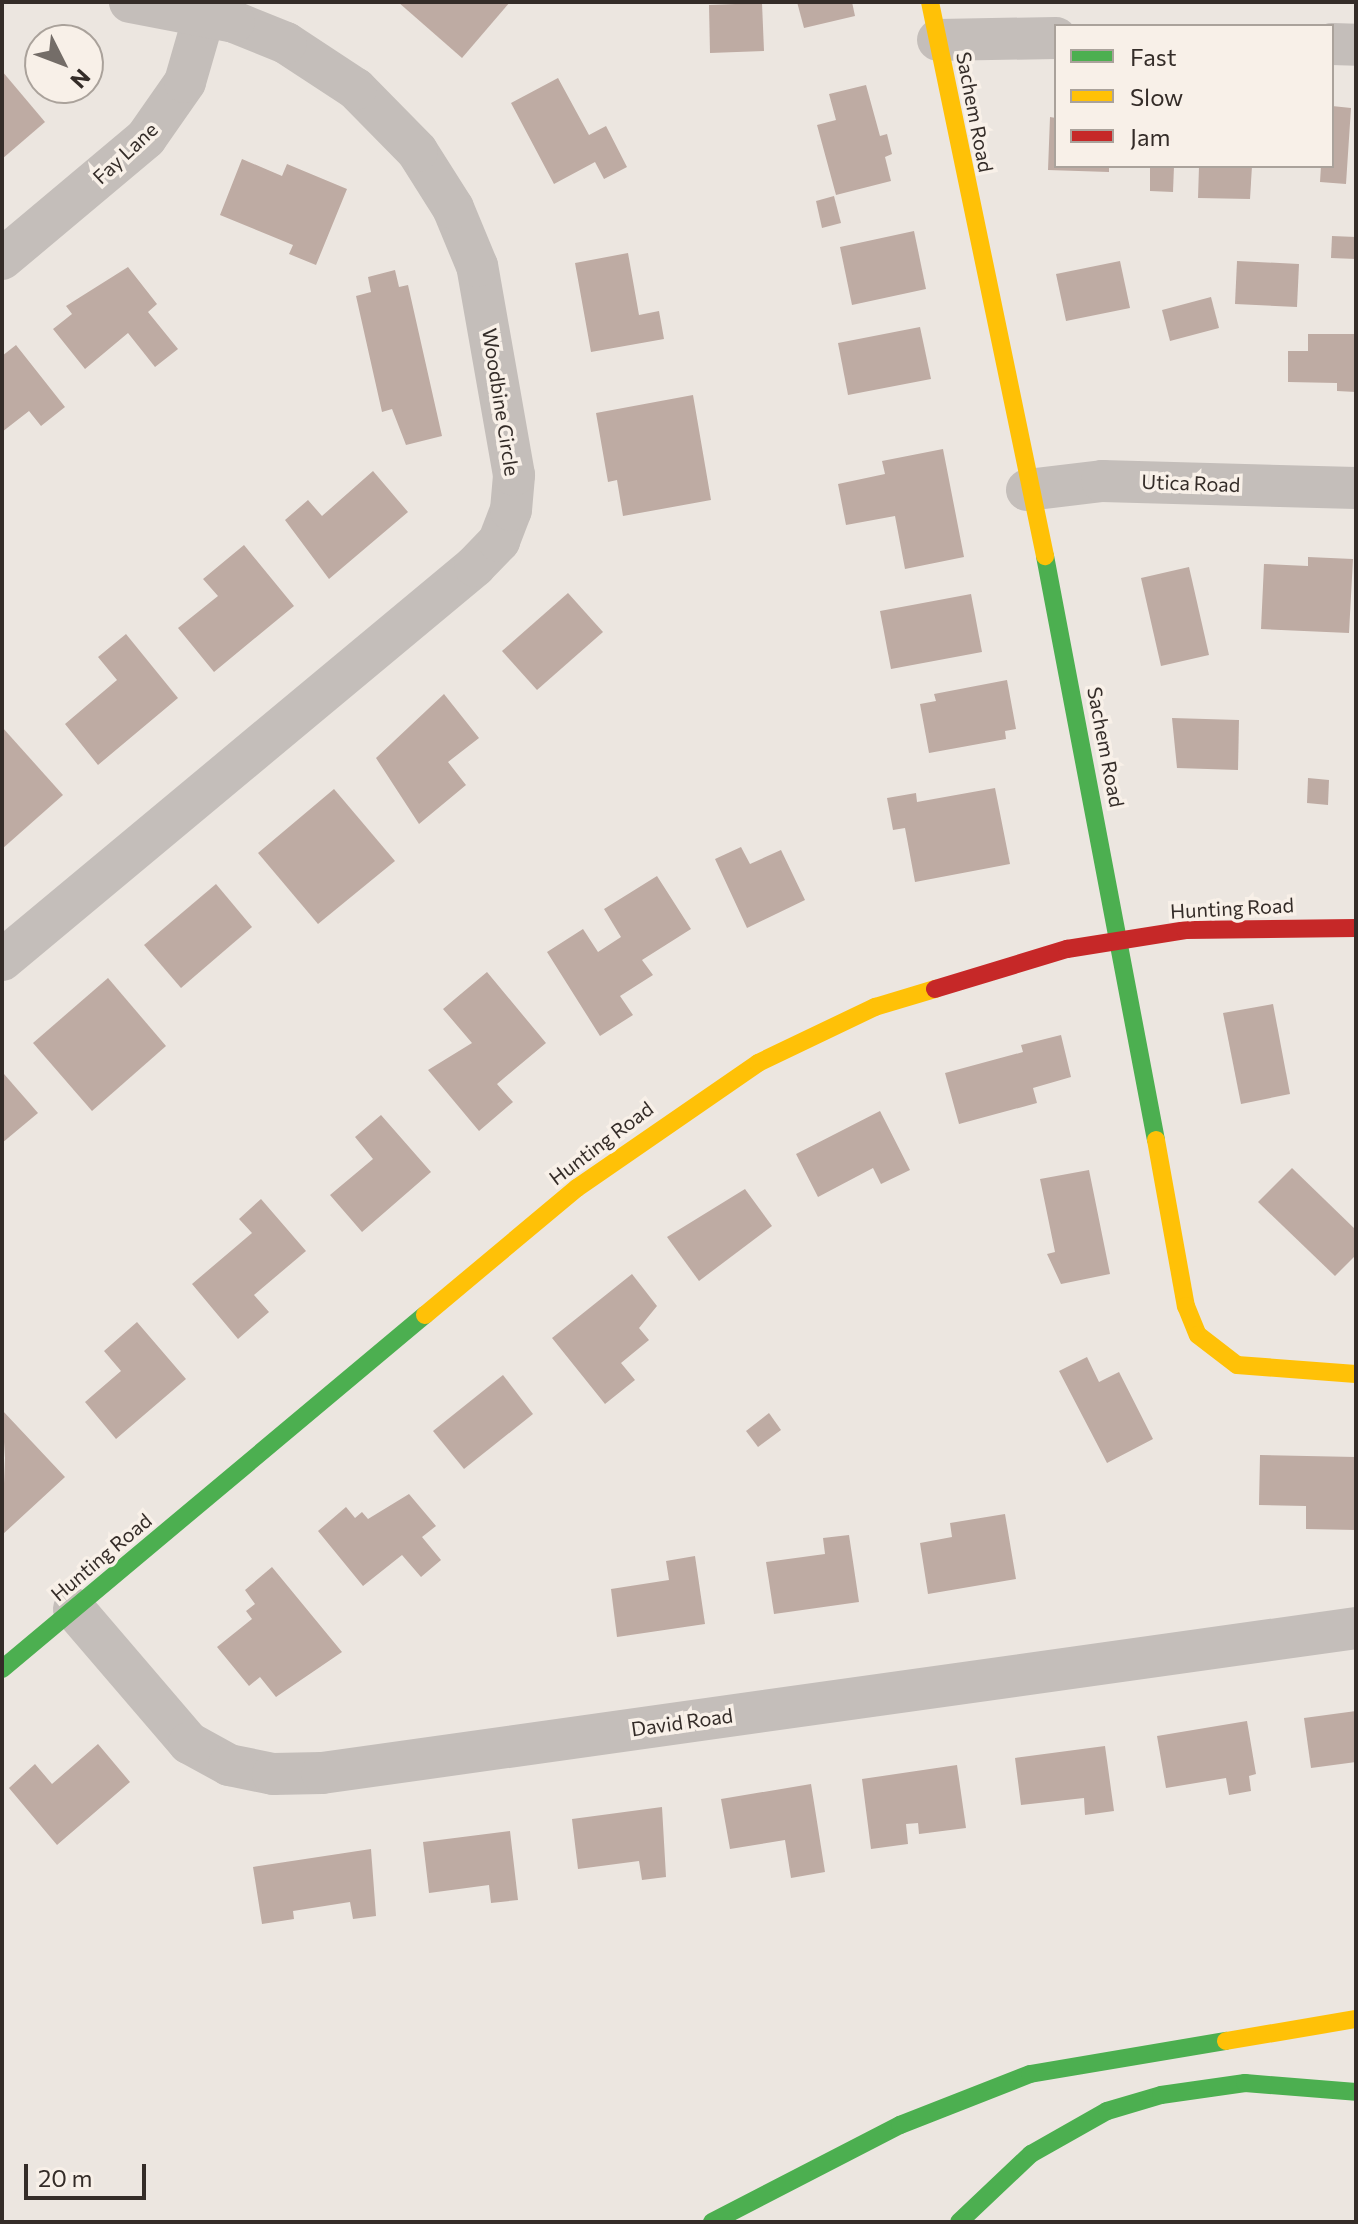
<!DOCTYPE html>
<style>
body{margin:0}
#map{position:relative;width:1358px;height:2224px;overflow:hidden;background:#ece6e0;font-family:Commissioner,sans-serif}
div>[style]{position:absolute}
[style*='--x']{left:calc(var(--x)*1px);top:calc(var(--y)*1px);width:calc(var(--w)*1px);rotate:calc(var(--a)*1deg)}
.building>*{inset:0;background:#beaba3}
.street>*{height:42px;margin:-21px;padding:0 21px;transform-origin:21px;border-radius:21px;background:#c4beba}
.fast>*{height:18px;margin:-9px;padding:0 9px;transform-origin:9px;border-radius:9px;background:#4caf50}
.slow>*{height:18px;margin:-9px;padding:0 9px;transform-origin:9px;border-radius:9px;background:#ffc107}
.jam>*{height:18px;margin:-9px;padding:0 9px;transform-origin:9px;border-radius:9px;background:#c62828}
span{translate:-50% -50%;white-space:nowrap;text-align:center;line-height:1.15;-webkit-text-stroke:7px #f8f0e8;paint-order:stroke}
.street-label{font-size:20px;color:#342c28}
.frame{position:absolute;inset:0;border:4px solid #342c28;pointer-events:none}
.legend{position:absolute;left:1054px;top:24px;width:280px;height:144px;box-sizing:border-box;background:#f8f0e8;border:2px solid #aaa29b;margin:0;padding:10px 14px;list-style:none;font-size:24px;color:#342c28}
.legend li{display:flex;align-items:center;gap:16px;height:40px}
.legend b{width:40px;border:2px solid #aaa29b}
.north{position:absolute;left:24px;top:24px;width:80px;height:80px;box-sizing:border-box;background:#f8f0e8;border:2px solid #aaa29b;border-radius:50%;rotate:132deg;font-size:22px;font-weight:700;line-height:32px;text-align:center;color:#342c28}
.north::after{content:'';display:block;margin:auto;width:28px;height:36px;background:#746d68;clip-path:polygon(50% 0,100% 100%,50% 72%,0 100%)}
.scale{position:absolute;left:24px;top:2164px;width:122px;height:36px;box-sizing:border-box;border:4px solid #342c28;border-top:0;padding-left:10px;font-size:24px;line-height:28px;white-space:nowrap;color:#342c28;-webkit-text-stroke:6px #f8f0e8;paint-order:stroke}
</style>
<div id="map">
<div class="building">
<div style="clip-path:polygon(398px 2px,510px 2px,462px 58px)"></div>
<div style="clip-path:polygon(797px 2px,852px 2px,855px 16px,804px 28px)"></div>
<div style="clip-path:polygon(762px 3px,764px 51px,710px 53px,709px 5px)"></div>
<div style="clip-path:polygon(2px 71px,45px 122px,2px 159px)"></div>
<div style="clip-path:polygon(558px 78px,589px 135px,606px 126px,627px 167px,604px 179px,595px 162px,554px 184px,511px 103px)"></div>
<div style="clip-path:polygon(866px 85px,880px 136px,887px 134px,892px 154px,885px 157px,891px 181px,836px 195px,817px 125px,836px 120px,829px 94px)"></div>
<div style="clip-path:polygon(1332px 106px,1351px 108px,1346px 184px,1320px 182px,1321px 166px,1332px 166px)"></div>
<div style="clip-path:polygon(1050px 117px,1056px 118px,1056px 166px,1109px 166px,1109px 172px,1048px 170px)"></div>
<div style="clip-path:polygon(242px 159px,282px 176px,287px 164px,347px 189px,316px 265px,289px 254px,293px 245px,220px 215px)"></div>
<div style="clip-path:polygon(1150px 166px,1174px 166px,1173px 192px,1150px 191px)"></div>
<div style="clip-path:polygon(1199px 166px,1252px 166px,1250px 199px,1198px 198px)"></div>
<div style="clip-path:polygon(834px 196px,841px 223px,822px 228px,816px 201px)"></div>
<div style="clip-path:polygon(914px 231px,926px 289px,852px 305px,840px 247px)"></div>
<div style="clip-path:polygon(1332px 236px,1356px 237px,1356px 259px,1331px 258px)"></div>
<div style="clip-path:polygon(628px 253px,639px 315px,659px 311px,664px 339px,591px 352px,575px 263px)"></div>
<div style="clip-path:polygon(1120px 261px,1130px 308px,1066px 321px,1056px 274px)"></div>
<div style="clip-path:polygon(1237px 261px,1299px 264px,1297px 307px,1235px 304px)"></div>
<div style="clip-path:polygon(128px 267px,157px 304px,148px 312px,178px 349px,155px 367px,128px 333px,85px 369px,53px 329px,72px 314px,66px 306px)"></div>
<div style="clip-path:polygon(395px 270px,399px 287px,408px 285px,442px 436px,406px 445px,392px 409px,382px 412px,356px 296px,371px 292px,368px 277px)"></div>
<div style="clip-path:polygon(1211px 297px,1219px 328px,1170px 341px,1162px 310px)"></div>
<div style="clip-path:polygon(920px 327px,931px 379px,848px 395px,838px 343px)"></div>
<div style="clip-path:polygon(1308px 334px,1356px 334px,1356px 392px,1337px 391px,1337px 383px,1288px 382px,1288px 351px,1308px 351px)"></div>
<div style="clip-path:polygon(16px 345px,65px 407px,41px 426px,29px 411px,2px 432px,2px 356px)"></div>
<div style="clip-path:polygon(693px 395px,711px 500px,623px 516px,617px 480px,608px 482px,596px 413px)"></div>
<div style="clip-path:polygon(943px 449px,964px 557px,905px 569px,895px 516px,846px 525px,838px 484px,885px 474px,882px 461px)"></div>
<div style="clip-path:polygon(373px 471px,408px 512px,329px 579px,285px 520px,308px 500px,322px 516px)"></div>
<div style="clip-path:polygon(244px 545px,294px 606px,214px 672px,178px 628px,218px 596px,203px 579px)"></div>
<div style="clip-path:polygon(1308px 557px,1353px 559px,1349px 633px,1261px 629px,1264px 564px,1308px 566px)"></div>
<div style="clip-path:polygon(1189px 567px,1209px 655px,1161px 666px,1141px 578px)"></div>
<div style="clip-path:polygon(568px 593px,603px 632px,537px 690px,502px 651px)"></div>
<div style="clip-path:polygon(971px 594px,982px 652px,891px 669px,880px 611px)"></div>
<div style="clip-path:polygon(126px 634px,178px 698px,98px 765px,65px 724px,117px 680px,98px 657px)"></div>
<div style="clip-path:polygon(1007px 680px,1016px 729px,1005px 731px,1006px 739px,929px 753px,920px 704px,936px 701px,934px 694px)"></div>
<div style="clip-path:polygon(444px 694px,479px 738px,448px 762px,466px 785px,419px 824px,376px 758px)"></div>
<div style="clip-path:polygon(1172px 718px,1239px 720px,1238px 770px,1177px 768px)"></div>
<div style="clip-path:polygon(2px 727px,63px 795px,2px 849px)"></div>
<div style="clip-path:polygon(1308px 778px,1329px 780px,1328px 805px,1307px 803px)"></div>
<div style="clip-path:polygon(995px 788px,1010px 864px,915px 882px,905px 828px,893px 830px,887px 798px,916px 793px,917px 802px)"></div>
<div style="clip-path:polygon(334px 789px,395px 861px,318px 924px,258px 853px)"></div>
<div style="clip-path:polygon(741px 847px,750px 864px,781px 850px,805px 900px,747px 928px,715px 859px)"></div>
<div style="clip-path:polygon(657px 876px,691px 929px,642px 960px,653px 975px,620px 996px,633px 1015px,600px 1036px,547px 952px,583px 929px,598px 952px,621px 937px,604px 909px)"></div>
<div style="clip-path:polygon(216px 884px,252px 927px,181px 988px,144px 945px)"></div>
<div style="clip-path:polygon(487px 972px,546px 1043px,497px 1084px,513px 1102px,479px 1131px,428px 1070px,472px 1043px,443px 1009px)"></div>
<div style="clip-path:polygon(108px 978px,166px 1046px,92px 1111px,33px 1043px)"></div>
<div style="clip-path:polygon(1273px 1004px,1290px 1094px,1241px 1104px,1223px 1013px)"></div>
<div style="clip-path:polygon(1061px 1035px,1071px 1077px,1033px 1088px,1037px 1103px,959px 1124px,945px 1073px,1023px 1052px,1021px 1045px)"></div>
<div style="clip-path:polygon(4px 1074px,38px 1113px,2px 1143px,2px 1076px)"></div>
<div style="clip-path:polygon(880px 1111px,910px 1170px,881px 1184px,873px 1168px,818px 1197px,796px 1154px)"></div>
<div style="clip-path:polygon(381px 1115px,431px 1172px,362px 1232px,330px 1195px,373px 1159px,355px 1137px)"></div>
<div style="clip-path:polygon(1292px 1168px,1356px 1230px,1356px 1255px,1335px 1276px,1258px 1202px)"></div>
<div style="clip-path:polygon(1089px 1170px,1110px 1274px,1061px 1284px,1047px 1254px,1055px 1252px,1040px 1179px)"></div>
<div style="clip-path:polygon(745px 1189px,772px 1226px,699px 1281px,667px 1237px)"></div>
<div style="clip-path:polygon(261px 1199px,306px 1251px,254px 1295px,269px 1312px,238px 1339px,192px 1284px,252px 1233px,239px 1219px)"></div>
<div style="clip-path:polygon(632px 1274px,657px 1306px,639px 1328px,649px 1340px,621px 1363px,635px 1380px,605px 1404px,552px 1338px)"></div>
<div style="clip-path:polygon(137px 1322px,186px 1379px,116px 1439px,85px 1402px,121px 1371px,104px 1351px)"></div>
<div style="clip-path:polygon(1087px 1357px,1099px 1382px,1119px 1372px,1153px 1439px,1107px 1463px,1059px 1371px)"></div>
<div style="clip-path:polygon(503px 1375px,533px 1414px,464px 1469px,433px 1431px)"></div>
<div style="clip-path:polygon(2px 1410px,65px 1477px,2px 1535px,5px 1458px)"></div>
<div style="clip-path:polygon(769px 1413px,781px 1430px,758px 1447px,746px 1431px)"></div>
<div style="clip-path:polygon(1260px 1455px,1356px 1457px,1356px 1530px,1306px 1529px,1306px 1506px,1259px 1505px)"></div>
<div style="clip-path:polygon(409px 1494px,436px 1526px,422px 1537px,441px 1560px,421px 1577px,402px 1555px,363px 1586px,318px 1531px,346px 1507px,355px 1518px,362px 1512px,368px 1519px)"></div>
<div style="clip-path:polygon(1005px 1514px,1016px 1579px,928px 1594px,920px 1543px,952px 1537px,950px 1523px)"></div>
<div style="clip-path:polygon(849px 1535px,859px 1602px,774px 1614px,766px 1562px,825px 1554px,823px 1538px)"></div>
<div style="clip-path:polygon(695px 1556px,705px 1624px,617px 1637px,611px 1589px,669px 1580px,666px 1561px)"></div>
<div style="clip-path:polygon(272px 1567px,342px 1652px,276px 1697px,260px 1677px,249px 1686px,217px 1647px,252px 1619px,246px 1611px,255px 1604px,245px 1590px)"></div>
<div style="clip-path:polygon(1356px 1711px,1356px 1762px,1311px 1768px,1304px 1718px)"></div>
<div style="clip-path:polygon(1247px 1721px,1256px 1774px,1249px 1776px,1251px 1791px,1229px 1795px,1226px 1778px,1166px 1788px,1157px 1736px)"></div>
<div style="clip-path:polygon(98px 1744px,130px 1782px,57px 1845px,9px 1788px,35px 1764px,52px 1784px)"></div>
<div style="clip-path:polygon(1105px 1746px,1114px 1811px,1085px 1815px,1084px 1798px,1021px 1805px,1015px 1758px)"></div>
<div style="clip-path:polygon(957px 1765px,966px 1828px,919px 1834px,918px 1823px,906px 1824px,908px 1844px,871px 1849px,862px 1779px)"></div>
<div style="clip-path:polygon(811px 1784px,825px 1872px,791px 1878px,785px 1840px,730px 1849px,721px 1799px)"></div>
<div style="clip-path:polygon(662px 1807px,666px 1877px,642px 1880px,639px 1861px,578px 1869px,572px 1819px)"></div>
<div style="clip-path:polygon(510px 1831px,518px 1900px,491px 1903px,489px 1885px,429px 1893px,423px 1842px)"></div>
<div style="clip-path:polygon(371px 1849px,376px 1916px,353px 1919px,350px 1902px,293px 1911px,294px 1919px,262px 1924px,253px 1867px)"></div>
</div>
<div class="street">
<div style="--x:938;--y:40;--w:118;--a:-1"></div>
<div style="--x:1332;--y:44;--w:24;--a:2"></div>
<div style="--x:2;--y:259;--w:188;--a:-40"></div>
<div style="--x:146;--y:138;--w:68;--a:-55.1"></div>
<div style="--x:185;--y:82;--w:69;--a:-73.9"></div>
<div style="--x:1027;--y:490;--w:76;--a:-6.8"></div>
<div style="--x:1102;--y:481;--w:254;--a:1.6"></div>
<div style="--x:2;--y:960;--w:616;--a:-39.79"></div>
<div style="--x:475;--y:566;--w:35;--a:-46"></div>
<div style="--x:499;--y:541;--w:33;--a:-69"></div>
<div style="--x:511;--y:510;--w:35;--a:-85"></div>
<div style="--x:514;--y:475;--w:212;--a:-100"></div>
<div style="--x:477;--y:266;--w:63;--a:-112.5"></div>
<div style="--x:453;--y:208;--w:67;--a:-122.3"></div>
<div style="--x:417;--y:151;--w:87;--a:-134.5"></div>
<div style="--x:356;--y:89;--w:84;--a:-146.7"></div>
<div style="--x:286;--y:43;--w:56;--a:-158"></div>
<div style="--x:234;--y:22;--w:106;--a:-169.1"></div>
<div style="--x:74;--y:1609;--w:177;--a:49.4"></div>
<div style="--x:189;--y:1743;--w:46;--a:28.8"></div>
<div style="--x:229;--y:1765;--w:45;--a:11.6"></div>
<div style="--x:273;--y:1774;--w:49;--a:-1.2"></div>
<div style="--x:322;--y:1773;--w:1044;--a:-7.98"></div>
</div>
<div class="fast">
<div style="--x:1045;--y:556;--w:594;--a:79.24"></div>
<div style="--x:2;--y:1669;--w:552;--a:-39.93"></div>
<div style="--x:712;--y:2222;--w:212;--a:-27.3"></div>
<div style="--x:900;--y:2125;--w:140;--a:-21.4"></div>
<div style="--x:1030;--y:2074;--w:199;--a:-9.6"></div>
<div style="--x:959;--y:2222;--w:99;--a:-43.4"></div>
<div style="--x:1031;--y:2154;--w:87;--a:-29.5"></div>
<div style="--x:1107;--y:2111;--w:56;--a:-16.5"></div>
<div style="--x:1161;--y:2095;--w:85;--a:-8.1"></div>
<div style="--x:1245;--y:2083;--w:111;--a:4.6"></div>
</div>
<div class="slow">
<div style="--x:930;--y:2;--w:566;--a:78.27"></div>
<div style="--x:1156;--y:1140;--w:169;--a:79.8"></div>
<div style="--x:1186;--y:1306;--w:31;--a:68"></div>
<div style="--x:1198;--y:1335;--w:49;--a:37.6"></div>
<div style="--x:1237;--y:1365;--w:119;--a:4.3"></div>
<div style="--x:425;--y:1315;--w:198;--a:-39.9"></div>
<div style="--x:577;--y:1188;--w:220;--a:-34.6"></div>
<div style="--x:758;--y:1063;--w:130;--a:-25.6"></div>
<div style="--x:875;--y:1007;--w:63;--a:-16.7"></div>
<div style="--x:1226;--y:2041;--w:132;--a:-9.6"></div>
</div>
<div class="jam">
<div style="--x:935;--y:989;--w:138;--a:-16.9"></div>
<div style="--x:1067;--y:949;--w:120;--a:-9.1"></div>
<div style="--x:1185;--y:930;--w:171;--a:-0.7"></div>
</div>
<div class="street-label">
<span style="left:975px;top:112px;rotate:79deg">Sachem Road</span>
<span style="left:125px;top:153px;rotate:-43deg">Fay Lane</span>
<span style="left:501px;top:402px;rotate:81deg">Woodbine Circle</span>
<span style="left:1191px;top:483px;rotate:2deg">Utica Road</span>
<span style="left:1106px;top:747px;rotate:79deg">Sachem Road</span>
<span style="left:1232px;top:908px;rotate:-3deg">Hunting Road</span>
<span style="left:601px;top:1143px;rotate:-37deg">Hunting Road</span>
<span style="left:101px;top:1557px;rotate:-40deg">Hunting Road</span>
<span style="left:682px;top:1722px;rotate:-8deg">David Road</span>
</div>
<div class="frame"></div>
<ul class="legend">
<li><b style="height:10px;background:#4caf50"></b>Fast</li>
<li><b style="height:10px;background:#ffc107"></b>Slow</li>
<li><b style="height:10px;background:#c62828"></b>Jam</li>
</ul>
<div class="north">N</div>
<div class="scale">20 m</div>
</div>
